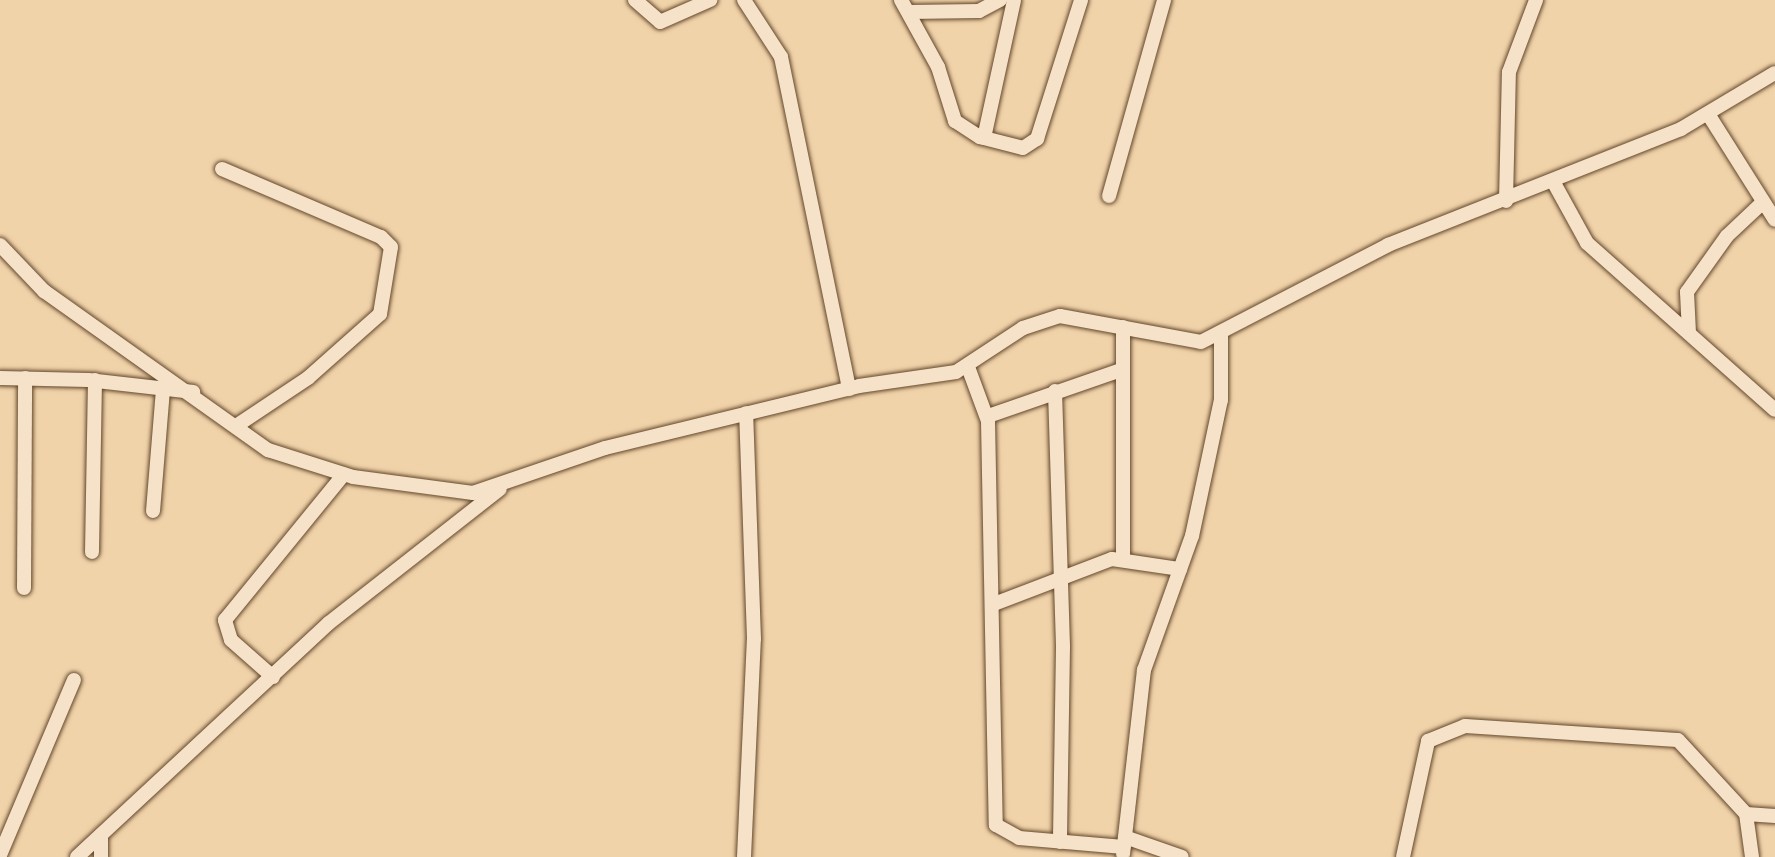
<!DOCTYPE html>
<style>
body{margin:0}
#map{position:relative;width:1775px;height:857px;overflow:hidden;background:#f1d3aa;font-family:"IM FELL French Canon",serif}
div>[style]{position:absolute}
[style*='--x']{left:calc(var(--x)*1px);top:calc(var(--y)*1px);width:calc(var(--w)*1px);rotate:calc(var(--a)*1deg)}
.roads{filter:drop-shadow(0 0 2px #62472a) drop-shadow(0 0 2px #62472a)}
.minor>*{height:14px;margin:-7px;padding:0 7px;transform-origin:7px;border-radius:7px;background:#f6e2c8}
span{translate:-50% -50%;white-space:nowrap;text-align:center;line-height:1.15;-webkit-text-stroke:5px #f6e2c8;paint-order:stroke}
</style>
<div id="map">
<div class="roads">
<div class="minor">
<div style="--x:635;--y:0;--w:33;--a:41"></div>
<div style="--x:660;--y:22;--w:55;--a:-23.7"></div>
<div style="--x:744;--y:0;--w:68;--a:57"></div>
<div style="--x:781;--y:57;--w:339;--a:78.4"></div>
<div style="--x:901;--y:0;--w:77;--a:61.1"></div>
<div style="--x:938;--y:67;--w:57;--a:72.5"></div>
<div style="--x:955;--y:121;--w:30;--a:33"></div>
<div style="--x:980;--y:137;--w:44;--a:14.3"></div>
<div style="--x:1023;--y:148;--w:17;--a:-33"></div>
<div style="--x:1037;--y:139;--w:146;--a:-72.4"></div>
<div style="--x:909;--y:12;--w:70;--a:-0.8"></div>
<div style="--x:979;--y:11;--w:24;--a:-28"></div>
<div style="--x:1708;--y:114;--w:125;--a:57.7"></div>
<div style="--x:984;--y:138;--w:141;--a:-77.7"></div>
<div style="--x:222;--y:169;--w:173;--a:23.2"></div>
<div style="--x:381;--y:237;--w:14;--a:45"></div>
<div style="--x:391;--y:247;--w:68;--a:99.3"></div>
<div style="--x:380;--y:314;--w:96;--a:138.4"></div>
<div style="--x:308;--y:378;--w:87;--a:146.3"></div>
<div style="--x:1554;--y:183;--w:68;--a:61.2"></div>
<div style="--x:1587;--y:243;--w:251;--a:41.6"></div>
<div style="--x:1109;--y:196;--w:204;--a:-74.3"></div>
<div style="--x:1506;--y:201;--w:129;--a:-88.7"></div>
<div style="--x:1509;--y:72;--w:77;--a:-69.4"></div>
<div style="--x:0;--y:245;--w:64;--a:46.3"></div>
<div style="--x:44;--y:291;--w:275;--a:35.4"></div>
<div style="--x:268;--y:450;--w:89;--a:17.6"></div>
<div style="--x:353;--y:477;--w:121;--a:7.6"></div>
<div style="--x:473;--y:493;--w:139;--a:-18.8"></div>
<div style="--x:605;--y:448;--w:261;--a:-13.7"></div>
<div style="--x:859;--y:386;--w:98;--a:-8.2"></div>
<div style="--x:956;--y:372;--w:80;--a:-33.3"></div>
<div style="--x:1023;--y:328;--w:39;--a:-18"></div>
<div style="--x:1060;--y:316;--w:143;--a:10.4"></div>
<div style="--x:1201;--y:342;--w:211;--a:-27.4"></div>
<div style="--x:1388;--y:245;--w:315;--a:-21.6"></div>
<div style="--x:1681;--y:129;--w:109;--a:-30.8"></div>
<div style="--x:1123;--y:327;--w:231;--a:90"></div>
<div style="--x:1689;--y:333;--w:41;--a:-92.8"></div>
<div style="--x:1687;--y:292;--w:69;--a:-54.5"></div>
<div style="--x:1727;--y:236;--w:48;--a:-43.3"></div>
<div style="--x:968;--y:367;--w:58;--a:69.7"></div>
<div style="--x:988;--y:421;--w:404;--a:88.9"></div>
<div style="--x:996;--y:825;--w:26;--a:29"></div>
<div style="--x:1019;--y:838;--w:105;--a:4.9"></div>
<div style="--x:0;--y:378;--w:88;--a:1.3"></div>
<div style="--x:88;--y:380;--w:106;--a:6.5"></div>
<div style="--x:1055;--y:391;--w:256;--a:88.2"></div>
<div style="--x:1063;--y:647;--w:195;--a:90.9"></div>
<div style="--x:988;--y:416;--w:141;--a:-19.1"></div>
<div style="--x:153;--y:511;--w:122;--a:-85.3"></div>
<div style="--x:92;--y:552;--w:172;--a:-89"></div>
<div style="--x:24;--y:588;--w:210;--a:-89.7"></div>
<div style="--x:994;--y:604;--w:126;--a:-20.9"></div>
<div style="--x:1112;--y:559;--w:69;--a:8.4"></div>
<div style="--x:273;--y:677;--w:56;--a:-138.6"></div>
<div style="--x:231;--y:640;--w:21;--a:-107"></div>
<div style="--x:225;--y:620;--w:188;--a:-50.8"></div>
<div style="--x:1125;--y:837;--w:60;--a:19.3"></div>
<div style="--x:1123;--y:854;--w:185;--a:-83.5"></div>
<div style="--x:1144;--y:670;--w:142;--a:-70.3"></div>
<div style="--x:1192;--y:536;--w:139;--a:-78"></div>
<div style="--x:1221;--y:400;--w:67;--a:-90"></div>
<div style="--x:0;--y:855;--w:190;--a:-67.1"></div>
<div style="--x:77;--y:857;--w:344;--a:-42.9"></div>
<div style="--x:329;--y:623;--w:217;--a:-38.1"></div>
<div style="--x:101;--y:857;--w:22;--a:-90"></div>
<div style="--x:744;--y:857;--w:218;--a:-87.4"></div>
<div style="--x:754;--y:639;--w:226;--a:-92"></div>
<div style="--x:1403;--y:857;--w:119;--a:-77.8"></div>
<div style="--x:1428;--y:741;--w:40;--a:-22"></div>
<div style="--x:1465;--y:726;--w:213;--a:3.8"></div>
<div style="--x:1678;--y:740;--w:100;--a:47.4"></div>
<div style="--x:1752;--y:857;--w:43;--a:-97.9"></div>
<div style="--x:1746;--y:814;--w:29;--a:4"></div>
</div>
</div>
</div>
